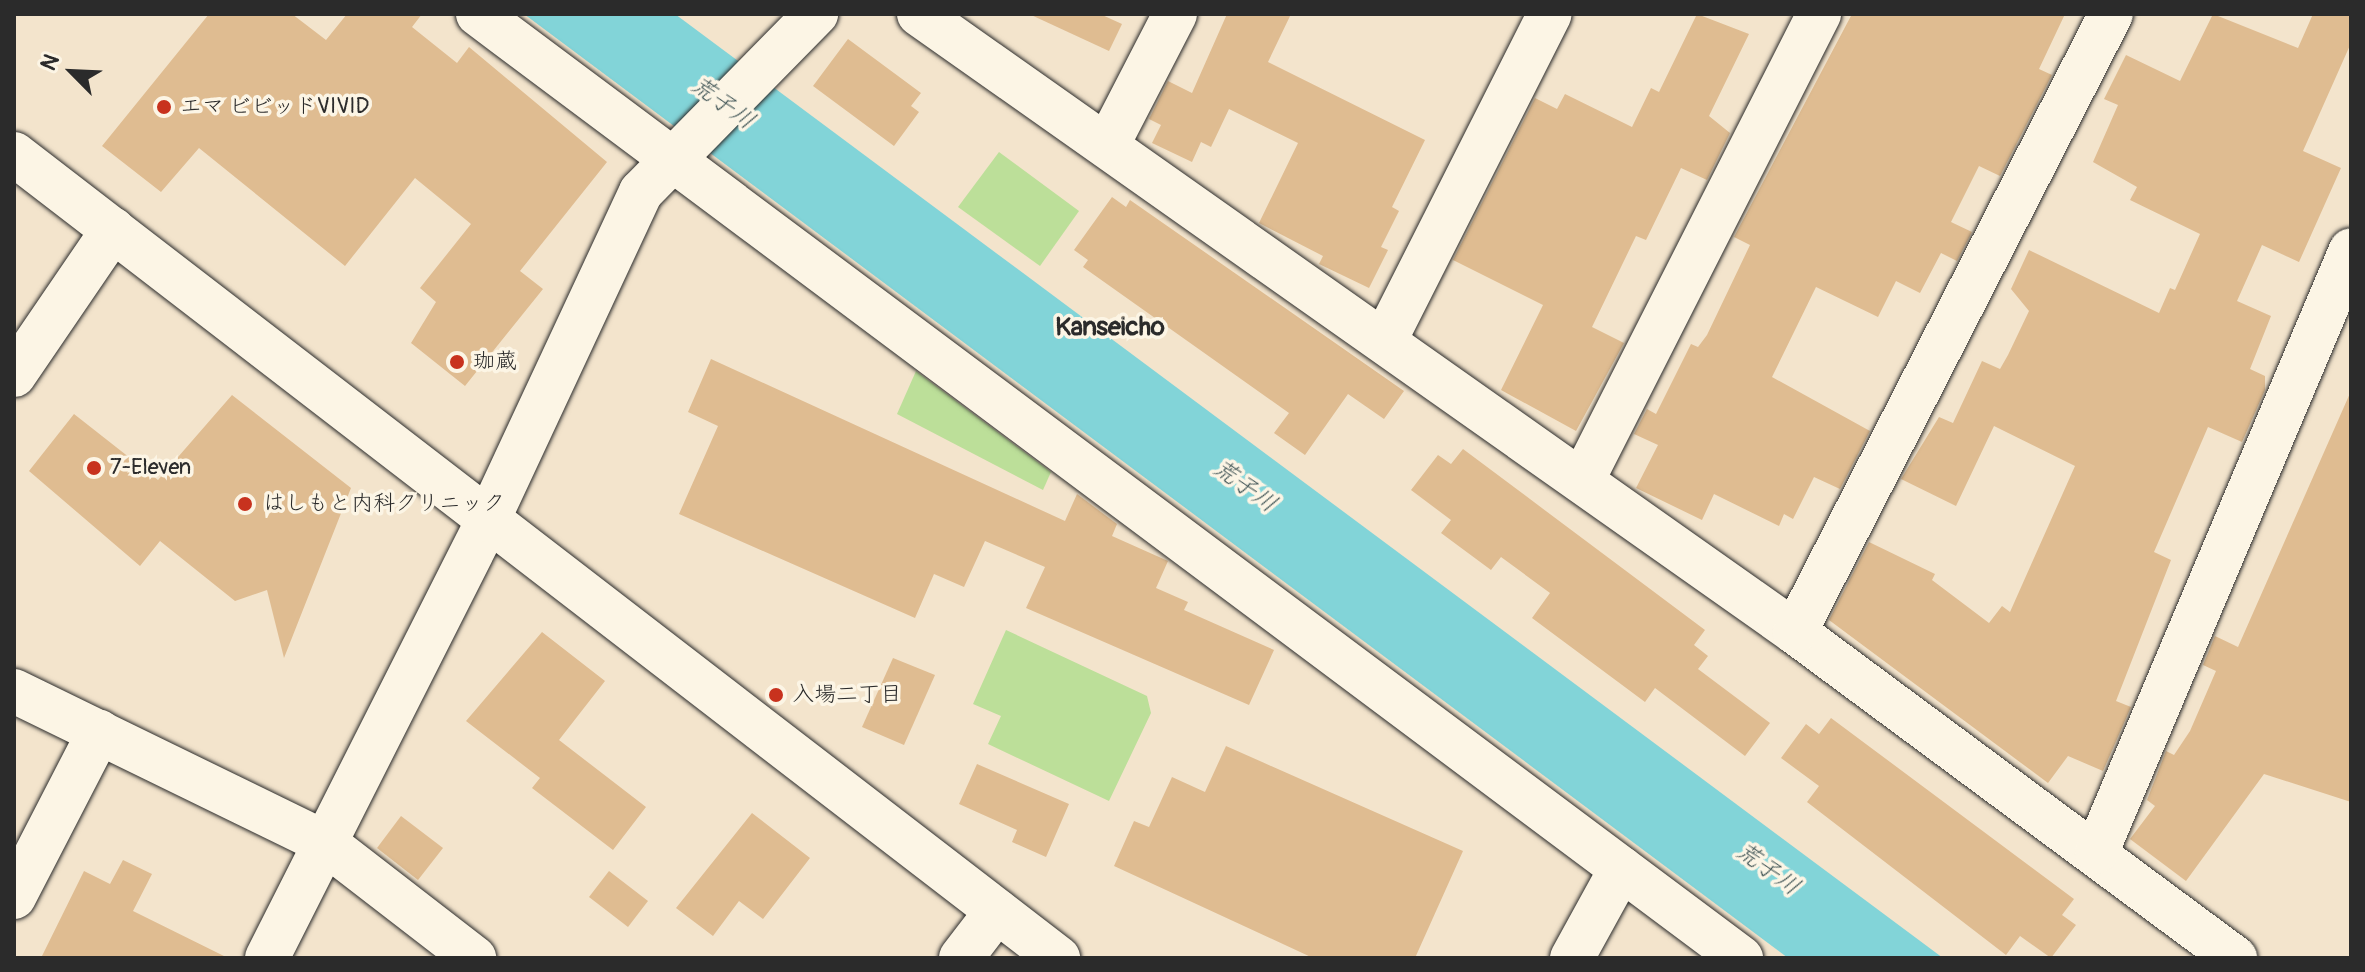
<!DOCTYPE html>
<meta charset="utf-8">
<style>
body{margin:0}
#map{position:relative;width:2365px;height:972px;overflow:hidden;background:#f3e4cc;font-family:Pangolin,"Klee One",sans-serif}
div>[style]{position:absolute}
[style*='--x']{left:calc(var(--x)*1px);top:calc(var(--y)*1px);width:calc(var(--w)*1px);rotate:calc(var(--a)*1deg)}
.green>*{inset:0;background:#bcdf99}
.water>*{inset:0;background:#82d4d8}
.building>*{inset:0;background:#dfbc91}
.roads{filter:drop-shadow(0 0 2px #2b2b2b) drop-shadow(0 0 2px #2b2b2b)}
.minor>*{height:44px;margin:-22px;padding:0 22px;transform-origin:22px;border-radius:22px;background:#fcf5e5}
.dots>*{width:22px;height:22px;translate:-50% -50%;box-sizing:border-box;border:4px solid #fcf5e5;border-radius:50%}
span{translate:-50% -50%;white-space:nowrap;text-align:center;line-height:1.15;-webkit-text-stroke:7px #fcf5e5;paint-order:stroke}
.poi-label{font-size:22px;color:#2b2b2b}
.left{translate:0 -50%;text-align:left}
.water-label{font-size:24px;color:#415556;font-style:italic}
.quarter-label{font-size:26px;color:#2b2b2b;font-weight:700}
.frame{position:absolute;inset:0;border:16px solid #2b2b2b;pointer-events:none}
.north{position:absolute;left:32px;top:32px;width:80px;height:80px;-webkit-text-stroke:6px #fcf5e5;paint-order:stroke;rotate:294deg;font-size:22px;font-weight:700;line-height:32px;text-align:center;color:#2b2b2b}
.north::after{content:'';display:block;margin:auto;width:28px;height:36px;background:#2b2b2b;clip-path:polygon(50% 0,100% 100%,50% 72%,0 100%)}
</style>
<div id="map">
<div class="green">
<div style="clip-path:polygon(999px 152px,1079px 211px,1040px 266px,958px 207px)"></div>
<div style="clip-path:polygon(916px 371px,1051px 472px,1043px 490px,897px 414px)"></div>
<div style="clip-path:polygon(1006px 630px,1147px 696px,1151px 713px,1109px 801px,988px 744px,1001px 716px,973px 704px)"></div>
</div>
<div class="water">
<div style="clip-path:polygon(524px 14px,675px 14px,1943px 958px,1788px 958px)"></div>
</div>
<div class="building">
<div style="clip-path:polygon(209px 14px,292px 14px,326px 40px,347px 14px,422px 14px,412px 27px,457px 63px,469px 47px,607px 162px,520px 271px,543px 289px,465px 386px,411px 343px,436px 302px,420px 288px,471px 224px,415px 178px,345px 266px,199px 148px,161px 192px,102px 146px)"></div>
<div style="clip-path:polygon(1029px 14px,1100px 14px,1122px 24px,1109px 51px)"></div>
<div style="clip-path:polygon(1227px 14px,1291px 14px,1268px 62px,1425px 140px,1392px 207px,1399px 211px,1381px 247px,1388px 250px,1369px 288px,1319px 264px,1323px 256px,1259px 223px,1298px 143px,1229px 109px,1211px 147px,1201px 142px,1192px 162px,1152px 143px,1161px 125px,1149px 119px,1168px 81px,1192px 93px)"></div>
<div style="clip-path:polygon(1697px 14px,1749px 34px,1709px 116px,1730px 133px,1707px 180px,1681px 168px,1646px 240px,1636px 236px,1592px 327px,1624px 343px,1576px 431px,1501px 390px,1543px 305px,1453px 260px,1535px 98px,1557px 109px,1565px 94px,1632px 127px,1651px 88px,1659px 92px)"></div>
<div style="clip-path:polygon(1852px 14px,2065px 14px,2039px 69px,2052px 75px,2000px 176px,1979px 166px,1951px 222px,1972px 232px,1957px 261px,1941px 253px,1920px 293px,1896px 281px,1878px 317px,1816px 287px,1772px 377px,1870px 431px,1840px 489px,1814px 477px,1793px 519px,1784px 514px,1779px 526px,1714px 494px,1702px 520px,1636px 488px,1658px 445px,1634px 434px,1647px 409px,1656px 414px,1691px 344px,1698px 347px,1707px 335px,1750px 245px,1734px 237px)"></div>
<div style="clip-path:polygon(2213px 14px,2298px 48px,2313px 14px,2351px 14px,2351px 43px,2303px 151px,2341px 168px,2299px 262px,2262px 245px,2237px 301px,2271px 316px,2250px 369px,2265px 376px,2265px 390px,2242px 442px,2208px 427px,2154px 552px,2171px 560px,2116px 701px,2131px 707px,2103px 771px,2068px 756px,2048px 783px,1829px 620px,1869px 542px,1935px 574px,1932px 580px,1989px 623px,2002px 606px,2010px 612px,2075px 466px,1994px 426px,1956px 506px,1901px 479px,1939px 417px,1953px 423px,1982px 361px,2000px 369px,2008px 355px,2029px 311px,2011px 289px,2029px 250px,2159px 313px,2170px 288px,2175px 290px,2200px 234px,2130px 200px,2137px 187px,2093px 162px,2118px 105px,2104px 99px,2126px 55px,2180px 81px)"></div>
<div style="clip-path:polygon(848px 39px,921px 93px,911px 106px,919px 112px,894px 146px,813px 86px)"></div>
<div style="clip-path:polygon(1112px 197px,1126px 207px,1130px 200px,1404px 391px,1384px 419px,1348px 394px,1305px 455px,1274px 433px,1289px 413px,1083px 267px,1088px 260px,1074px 250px)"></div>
<div style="clip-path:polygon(711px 359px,1065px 521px,1077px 494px,1117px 524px,1112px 536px,1168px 561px,1156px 588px,1188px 602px,1184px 610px,1274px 650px,1249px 705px,1026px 608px,1045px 567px,985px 541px,964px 587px,934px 574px,915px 618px,679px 514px,718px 426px,688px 412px)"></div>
<div style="clip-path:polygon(2351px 391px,2351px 802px,2264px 774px,2186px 881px,2130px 839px,2155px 806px,2147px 800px,2166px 751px,2174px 755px,2190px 731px,2216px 671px,2203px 665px,2215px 636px,2238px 647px)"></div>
<div style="clip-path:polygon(232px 395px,351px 488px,284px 658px,267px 590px,235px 601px,160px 541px,140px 566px,29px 471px,74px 414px,158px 480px)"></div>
<div style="clip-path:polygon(1463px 449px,1705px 630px,1694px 645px,1708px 656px,1698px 669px,1770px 723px,1745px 756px,1655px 688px,1645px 702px,1532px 618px,1550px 593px,1501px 557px,1491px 570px,1441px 533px,1451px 520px,1411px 490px,1438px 455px,1451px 464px)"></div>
<div style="clip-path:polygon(542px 632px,605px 681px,559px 740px,646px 807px,613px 850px,532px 788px,540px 778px,466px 721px)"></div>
<div style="clip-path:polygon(893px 658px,935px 675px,904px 745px,862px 727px)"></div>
<div style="clip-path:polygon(1831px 718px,2074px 899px,2062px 915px,2076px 925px,2051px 958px,2020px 936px,2006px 955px,1807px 802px,1819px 786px,1781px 758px,1806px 724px,1819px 734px)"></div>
<div style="clip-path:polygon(1226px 746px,1463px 851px,1415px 958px,1313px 958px,1114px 866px,1134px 821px,1149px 827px,1172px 777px,1205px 792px)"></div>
<div style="clip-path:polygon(977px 764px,1069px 804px,1046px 857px,1012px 842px,1017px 830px,959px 804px)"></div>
<div style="clip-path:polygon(752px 813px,810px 858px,763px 919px,739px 901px,713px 936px,676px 908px)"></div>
<div style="clip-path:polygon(401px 816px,443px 848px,418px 880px,377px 848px)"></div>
<div style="clip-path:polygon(123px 860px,152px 874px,133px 911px,228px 958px,41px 958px,84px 871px,110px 884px)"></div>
<div style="clip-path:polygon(609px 871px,648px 901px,628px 927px,589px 897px)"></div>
</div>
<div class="roads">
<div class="minor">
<div style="--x:478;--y:14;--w:1577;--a:36.78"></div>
<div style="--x:919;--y:14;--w:1072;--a:35.2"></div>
<div style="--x:1795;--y:632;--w:548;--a:36.54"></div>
<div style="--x:1108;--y:144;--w:146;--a:-62.7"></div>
<div style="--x:14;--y:154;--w:1318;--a:37.6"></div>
<div style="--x:1385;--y:340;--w:365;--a:-63.2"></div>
<div style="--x:14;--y:375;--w:176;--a:-55.7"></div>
<div style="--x:1582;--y:481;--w:524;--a:-63.09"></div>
<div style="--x:1795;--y:632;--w:694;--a:-62.92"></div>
<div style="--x:14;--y:691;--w:345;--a:26"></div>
<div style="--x:324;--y:842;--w:190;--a:37.7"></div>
<div style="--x:2097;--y:851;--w:652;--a:-67.09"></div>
<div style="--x:14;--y:897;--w:186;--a:-62.7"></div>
<div style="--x:267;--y:958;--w:491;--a:-63.2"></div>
<div style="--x:488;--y:520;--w:362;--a:-65"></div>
<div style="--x:641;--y:192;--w:250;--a:-45.5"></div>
<div style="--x:961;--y:958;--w:59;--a:-52.5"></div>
<div style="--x:1572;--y:958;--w:102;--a:-61.2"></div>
</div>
</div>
<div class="dots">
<div style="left:164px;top:107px;background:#c8321e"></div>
<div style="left:457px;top:362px;background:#c8321e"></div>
<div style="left:94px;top:468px;background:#c8321e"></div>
<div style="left:245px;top:504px;background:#c8321e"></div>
<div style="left:776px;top:695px;background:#c8321e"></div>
</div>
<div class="poi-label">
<span class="left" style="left:180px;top:107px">エマ ビビッドVIVID</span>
<span class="left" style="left:473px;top:362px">珈蔵</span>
<span class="left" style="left:110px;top:468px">7-Eleven</span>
<span class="left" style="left:263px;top:504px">はしもと内科クリニック</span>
<span class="left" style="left:792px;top:695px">入場二丁目</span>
</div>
<div class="water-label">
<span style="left:723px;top:103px;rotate:36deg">荒子川</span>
<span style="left:1245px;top:486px;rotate:36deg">荒子川</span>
<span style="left:1768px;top:869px;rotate:36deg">荒子川</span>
</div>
<div class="quarter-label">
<span style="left:1110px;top:328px">Kanseicho</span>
</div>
<div class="frame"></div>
<div class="north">N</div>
</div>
